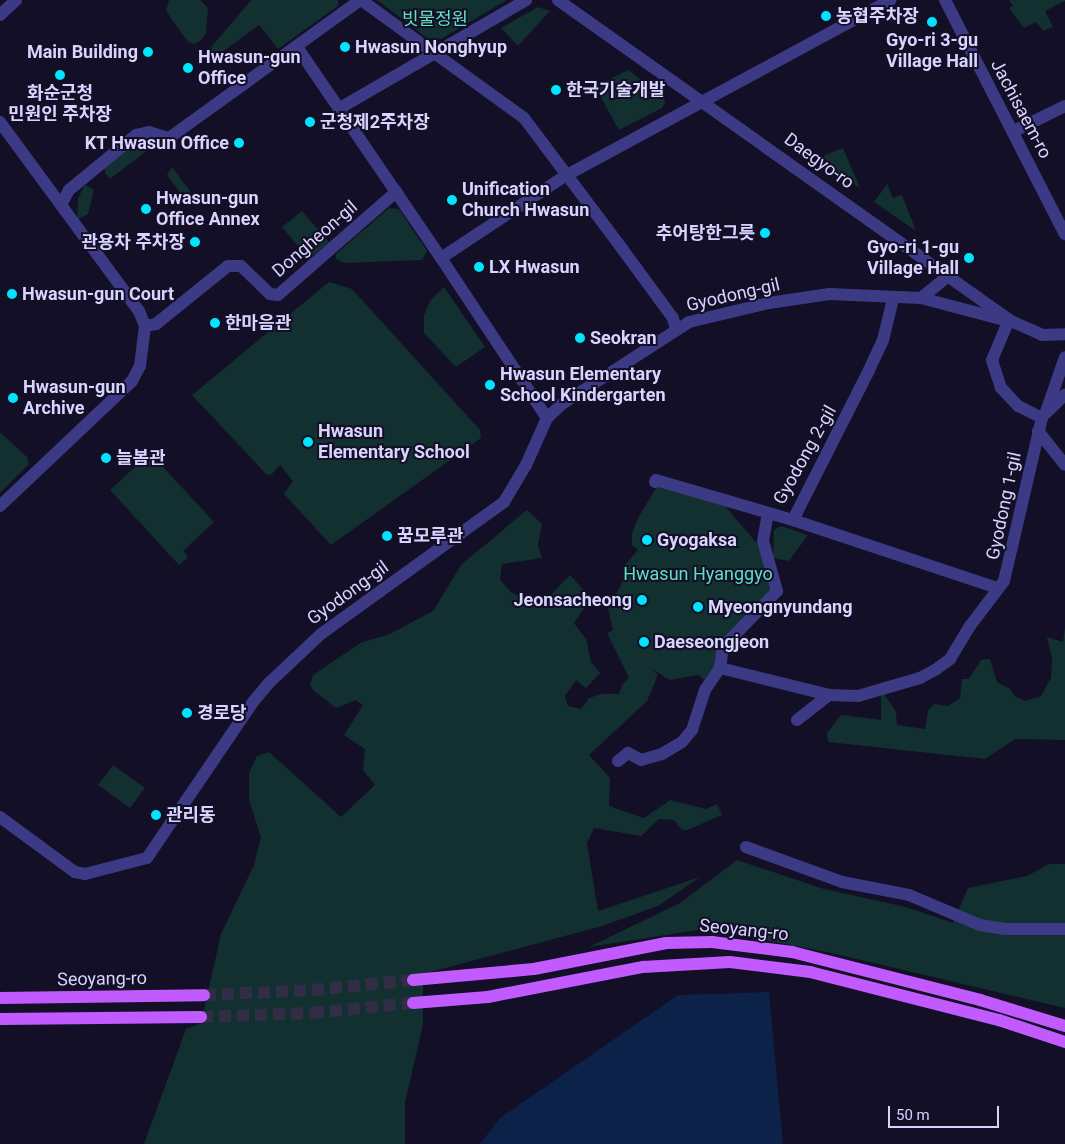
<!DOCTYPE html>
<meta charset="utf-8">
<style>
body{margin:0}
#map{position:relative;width:1065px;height:1144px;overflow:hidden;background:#130f26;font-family:Roboto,"Noto Sans KR",sans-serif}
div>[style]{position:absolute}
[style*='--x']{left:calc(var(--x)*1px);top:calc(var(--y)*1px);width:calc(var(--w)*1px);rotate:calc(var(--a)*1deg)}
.green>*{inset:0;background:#12302f}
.water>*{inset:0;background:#0c2248}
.major-tunnel>*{height:12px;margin-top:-6px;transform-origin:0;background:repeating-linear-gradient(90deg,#312d47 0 12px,transparent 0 18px)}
.minor>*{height:12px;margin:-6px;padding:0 6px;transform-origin:6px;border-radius:6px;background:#3d3a85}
.major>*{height:12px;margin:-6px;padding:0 6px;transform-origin:6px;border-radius:6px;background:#c25bff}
.dots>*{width:14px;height:14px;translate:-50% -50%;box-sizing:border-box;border:2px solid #130f26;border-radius:50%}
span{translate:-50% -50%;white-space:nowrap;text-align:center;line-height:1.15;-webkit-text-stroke:4px #130f26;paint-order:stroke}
.poi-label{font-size:18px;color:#d9d4ff;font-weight:700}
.left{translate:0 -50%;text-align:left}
.right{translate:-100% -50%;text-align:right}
.park-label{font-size:18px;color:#5fe0c0}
.street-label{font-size:18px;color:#d9d4ff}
.scale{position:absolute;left:888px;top:1106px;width:111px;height:22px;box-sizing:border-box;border:2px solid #d9d4ff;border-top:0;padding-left:6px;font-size:15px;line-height:18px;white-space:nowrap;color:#d9d4ff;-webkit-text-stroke:4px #130f26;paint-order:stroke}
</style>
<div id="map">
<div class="green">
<div style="clip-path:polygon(169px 0,200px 0,208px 8px,206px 34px,200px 41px,194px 44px,188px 42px,166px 11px)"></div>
<div style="clip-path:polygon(251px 0,338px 0,338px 6px,278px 49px,259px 25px,213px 59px,208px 51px)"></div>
<div style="clip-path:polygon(377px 0,507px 0,441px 39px,427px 38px)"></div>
<div style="clip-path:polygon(1009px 0,1065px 0,1065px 1px,1045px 11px,1053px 27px,1043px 31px,1036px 22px,1024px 28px,1009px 8px,1013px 6px)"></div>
<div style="clip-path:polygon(538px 7px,550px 11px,518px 46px,501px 28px)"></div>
<div style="clip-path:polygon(628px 70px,664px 96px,665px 103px,662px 108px,619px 130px,595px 87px)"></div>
<div style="clip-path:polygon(136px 141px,144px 141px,148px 146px,145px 152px,110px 179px,105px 173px,105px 167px)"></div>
<div style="clip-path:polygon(843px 148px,860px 188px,821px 163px,825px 155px)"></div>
<div style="clip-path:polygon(172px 167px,195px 198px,188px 203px,167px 175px)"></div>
<div style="clip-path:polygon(887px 184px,893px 198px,902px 195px,916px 231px,874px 202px)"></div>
<div style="clip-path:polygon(85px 185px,94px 190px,88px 214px,77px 220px,78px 198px)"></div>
<div style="clip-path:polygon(389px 208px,399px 209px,427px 251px,422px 260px,344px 263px,336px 259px,336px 254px)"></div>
<div style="clip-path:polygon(302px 211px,329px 242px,309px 259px,282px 227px)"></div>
<div style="clip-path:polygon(329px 282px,352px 289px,480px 430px,481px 438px,331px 545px,284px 494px,293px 481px,280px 465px,271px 475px,266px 474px,192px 395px)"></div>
<div style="clip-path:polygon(444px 287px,485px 347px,456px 367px,424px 333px,424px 315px,430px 301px)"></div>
<div style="clip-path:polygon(0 432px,27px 457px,29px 464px,0 493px)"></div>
<div style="clip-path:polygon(150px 453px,214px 522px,183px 551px,188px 557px,179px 565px,110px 490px)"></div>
<div style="clip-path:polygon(658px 485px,725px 506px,760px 547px,772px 589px,704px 680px,699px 675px,670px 680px,650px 668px,658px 675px,647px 701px,589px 755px,610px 778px,609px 806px,644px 818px,670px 800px,706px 809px,717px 804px,722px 815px,687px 830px,682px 830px,674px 820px,659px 819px,641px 836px,594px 828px,587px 843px,598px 911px,700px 877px,658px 906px,602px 926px,423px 974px,423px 1024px,405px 1103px,405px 1144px,144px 1144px,186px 1029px,201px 1023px,221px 934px,254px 865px,261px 837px,249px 800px,249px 773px,257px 756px,269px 752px,341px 817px,375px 785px,363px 770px,365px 749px,344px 735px,363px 705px,356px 700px,336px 708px,314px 691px,310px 685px,313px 675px,362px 642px,388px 635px,433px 611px,461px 565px,527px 510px,542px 524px,538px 545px,542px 558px,502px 564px,500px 580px,512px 593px,526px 599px,548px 598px,570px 575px,591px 598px,574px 623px,586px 639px,591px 662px,600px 673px,586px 688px,576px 680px,565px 696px,568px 706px,581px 709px,589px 698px,601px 694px,619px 694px,622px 685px,629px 678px,607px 633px,613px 630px,608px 608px,622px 583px,625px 565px,638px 550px,632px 545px,632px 533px,638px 518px)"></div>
<div style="clip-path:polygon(781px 526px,808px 535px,789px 561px,773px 558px,774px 530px)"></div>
<div style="clip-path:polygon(1065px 627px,1065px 740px,1015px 739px,985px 759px,828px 742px,827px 733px,841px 715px,881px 720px,881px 695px,885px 695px,896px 712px,897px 725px,925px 729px,928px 710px,934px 704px,948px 706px,960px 698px,962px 679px,969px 679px,981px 660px,990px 659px,997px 682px,1010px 689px,1015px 696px,1025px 701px,1041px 696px,1051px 678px,1052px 659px,1047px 637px,1063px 642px)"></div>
<div style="clip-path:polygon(113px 765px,145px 788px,130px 808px,98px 785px)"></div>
<div style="clip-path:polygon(737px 860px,824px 889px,906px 907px,953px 923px,968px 888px,1027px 876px,1049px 864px,1065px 864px,1065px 1008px,827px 952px,704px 929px,589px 947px,680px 903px)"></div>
</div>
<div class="water">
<div style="clip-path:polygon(769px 992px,783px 1144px,480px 1144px,500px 1118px,678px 995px)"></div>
</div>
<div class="major-tunnel">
<div style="--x:204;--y:995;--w:108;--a:-2.7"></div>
<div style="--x:312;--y:990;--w:101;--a:-5.7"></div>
<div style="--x:201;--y:1017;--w:111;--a:-2.1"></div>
<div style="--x:312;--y:1013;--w:101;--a:-5.7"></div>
</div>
<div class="minor">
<div style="--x:361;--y:0;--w:201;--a:35.9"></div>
<div style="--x:524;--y:118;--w:165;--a:53.1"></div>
<div style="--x:623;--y:250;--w:84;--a:53.7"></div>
<div style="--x:673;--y:318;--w:11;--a:75"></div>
<div style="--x:558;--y:0;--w:555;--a:35.32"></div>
<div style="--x:1011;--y:321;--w:34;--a:24"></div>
<div style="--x:1042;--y:335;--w:23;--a:-2"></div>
<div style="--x:945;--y:0;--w:263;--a:62.9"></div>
<div style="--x:0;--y:15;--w:22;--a:-43"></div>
<div style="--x:297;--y:47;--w:176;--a:55.7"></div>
<div style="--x:340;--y:108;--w:215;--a:-30.1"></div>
<div style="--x:0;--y:122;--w:235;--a:53.7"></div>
<div style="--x:139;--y:311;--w:16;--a:68"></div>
<div style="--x:1014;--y:131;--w:57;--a:-26.1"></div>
<div style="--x:61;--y:205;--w:17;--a:-62"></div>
<div style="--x:69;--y:190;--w:87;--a:-39.4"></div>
<div style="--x:136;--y:135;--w:13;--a:-13"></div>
<div style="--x:149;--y:132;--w:21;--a:17"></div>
<div style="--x:169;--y:138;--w:236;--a:-35.8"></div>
<div style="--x:441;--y:258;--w:192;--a:56.5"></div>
<div style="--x:921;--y:298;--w:87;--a:14.7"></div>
<div style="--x:1046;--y:412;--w:58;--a:-70.9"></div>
<div style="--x:1045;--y:414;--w:28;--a:-44"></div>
<div style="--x:1038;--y:431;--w:43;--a:51.5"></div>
<div style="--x:655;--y:482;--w:2;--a:-63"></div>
<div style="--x:656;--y:480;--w:143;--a:16.3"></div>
<div style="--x:793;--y:520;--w:215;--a:18.4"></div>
<div style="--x:0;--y:506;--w:182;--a:-43.4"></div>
<div style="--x:132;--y:381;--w:17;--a:-62"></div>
<div style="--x:140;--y:366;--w:40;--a:-82.9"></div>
<div style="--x:145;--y:326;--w:11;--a:-10"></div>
<div style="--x:156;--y:324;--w:92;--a:-38.9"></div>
<div style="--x:228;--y:266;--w:13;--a:0"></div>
<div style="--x:241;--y:266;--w:40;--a:44"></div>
<div style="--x:270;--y:294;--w:8;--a:7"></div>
<div style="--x:278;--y:295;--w:157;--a:-41.1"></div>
<div style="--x:396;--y:192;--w:80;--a:55.7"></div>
<div style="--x:441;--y:258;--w:149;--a:-33.5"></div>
<div style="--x:565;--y:176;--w:370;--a:-28.4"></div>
<div style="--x:793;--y:520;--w:168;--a:-63.1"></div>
<div style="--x:869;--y:370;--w:33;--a:-65"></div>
<div style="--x:883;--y:340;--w:42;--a:-76.3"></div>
<div style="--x:720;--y:668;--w:112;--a:13.9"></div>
<div style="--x:797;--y:720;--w:41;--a:-38"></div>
<div style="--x:829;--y:695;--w:29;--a:2"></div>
<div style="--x:858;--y:696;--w:65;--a:-16.2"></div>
<div style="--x:920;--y:678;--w:17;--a:-28"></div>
<div style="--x:935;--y:670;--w:19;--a:-36"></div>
<div style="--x:950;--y:659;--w:39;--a:-59"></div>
<div style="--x:970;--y:626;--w:56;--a:-52.9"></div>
<div style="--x:1004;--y:581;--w:167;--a:-76.9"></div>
<div style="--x:1042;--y:418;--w:27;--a:-153"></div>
<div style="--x:1018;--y:406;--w:25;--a:-133"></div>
<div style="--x:1001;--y:388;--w:29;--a:-108"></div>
<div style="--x:992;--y:360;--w:41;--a:-67.2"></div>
<div style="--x:618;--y:761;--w:13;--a:-39"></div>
<div style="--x:628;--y:753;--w:15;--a:28"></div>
<div style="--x:641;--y:760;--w:22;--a:-16"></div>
<div style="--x:662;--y:754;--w:23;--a:-31"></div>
<div style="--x:682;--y:742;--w:16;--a:-50"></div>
<div style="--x:692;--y:730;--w:42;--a:-72"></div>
<div style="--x:705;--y:690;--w:27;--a:-56"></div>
<div style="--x:720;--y:668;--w:21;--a:-82"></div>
<div style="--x:723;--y:647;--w:78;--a:-46"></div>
<div style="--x:777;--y:591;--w:52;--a:-105.6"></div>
<div style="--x:763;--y:541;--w:27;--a:-80"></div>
<div style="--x:0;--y:817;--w:93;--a:36.3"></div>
<div style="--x:75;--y:872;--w:10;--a:11"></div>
<div style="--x:85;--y:874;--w:64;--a:-14.5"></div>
<div style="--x:147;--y:858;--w:189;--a:-55.8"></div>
<div style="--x:253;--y:702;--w:26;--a:-50"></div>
<div style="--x:270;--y:682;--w:70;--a:-43.3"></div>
<div style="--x:321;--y:634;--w:226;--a:-35.8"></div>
<div style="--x:504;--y:502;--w:43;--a:-59.3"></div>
<div style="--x:526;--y:465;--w:51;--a:-65.9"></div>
<div style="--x:547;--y:418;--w:21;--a:-43"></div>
<div style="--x:562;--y:404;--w:151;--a:-32.8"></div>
<div style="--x:689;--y:322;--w:82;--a:-13.4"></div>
<div style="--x:769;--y:303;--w:61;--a:-8.5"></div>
<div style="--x:829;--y:294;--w:92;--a:2.5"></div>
<div style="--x:921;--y:298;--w:35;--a:-39"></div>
<div style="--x:746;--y:847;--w:102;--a:20"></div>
<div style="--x:842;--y:882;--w:68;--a:11"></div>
<div style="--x:909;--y:895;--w:77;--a:22.9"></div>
<div style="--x:980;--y:925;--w:24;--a:9"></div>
<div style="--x:1004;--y:929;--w:61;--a:0"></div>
</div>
<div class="major">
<div style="--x:413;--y:980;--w:121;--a:-5.2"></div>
<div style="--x:534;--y:969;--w:135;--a:-11.1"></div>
<div style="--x:666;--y:943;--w:46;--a:-1.2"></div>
<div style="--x:712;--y:942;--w:81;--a:7.1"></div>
<div style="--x:792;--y:952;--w:194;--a:14.3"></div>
<div style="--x:980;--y:1000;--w:89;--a:17"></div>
<div style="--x:0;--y:998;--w:204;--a:-0.8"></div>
<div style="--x:413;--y:1003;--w:75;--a:-4.6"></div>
<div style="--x:488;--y:997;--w:158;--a:-11"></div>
<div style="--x:643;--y:967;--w:87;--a:-3.3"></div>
<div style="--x:730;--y:962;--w:81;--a:7.1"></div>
<div style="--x:810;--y:972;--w:195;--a:14.3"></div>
<div style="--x:999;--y:1020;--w:70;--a:18.4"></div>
<div style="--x:0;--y:1019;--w:201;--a:-0.6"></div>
</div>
<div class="dots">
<div style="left:826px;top:16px;background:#00e5ff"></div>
<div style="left:932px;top:22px;background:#00e5ff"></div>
<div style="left:345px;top:47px;background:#00e5ff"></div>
<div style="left:148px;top:52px;background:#00e5ff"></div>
<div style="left:188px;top:68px;background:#00e5ff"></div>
<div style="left:60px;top:75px;background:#00e5ff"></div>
<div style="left:556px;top:90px;background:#00e5ff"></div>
<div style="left:310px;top:122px;background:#00e5ff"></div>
<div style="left:239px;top:143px;background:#00e5ff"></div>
<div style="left:452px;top:200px;background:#00e5ff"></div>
<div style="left:146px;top:209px;background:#00e5ff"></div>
<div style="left:765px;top:233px;background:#00e5ff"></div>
<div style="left:195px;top:242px;background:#00e5ff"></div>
<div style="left:969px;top:258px;background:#00e5ff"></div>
<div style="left:479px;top:267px;background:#00e5ff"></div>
<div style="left:12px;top:294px;background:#00e5ff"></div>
<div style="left:215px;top:323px;background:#00e5ff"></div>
<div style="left:580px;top:338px;background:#00e5ff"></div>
<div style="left:490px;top:385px;background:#00e5ff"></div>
<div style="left:13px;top:398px;background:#00e5ff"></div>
<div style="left:308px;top:442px;background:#00e5ff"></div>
<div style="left:106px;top:458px;background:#00e5ff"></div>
<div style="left:387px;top:536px;background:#00e5ff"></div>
<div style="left:647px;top:540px;background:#00e5ff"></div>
<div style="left:642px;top:600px;background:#00e5ff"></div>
<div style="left:698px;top:607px;background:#00e5ff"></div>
<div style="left:644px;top:642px;background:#00e5ff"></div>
<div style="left:187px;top:713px;background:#00e5ff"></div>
<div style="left:156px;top:815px;background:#00e5ff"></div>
</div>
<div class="poi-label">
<span class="left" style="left:836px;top:16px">농협주차장</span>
<span style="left:932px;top:51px">Gyo-ri 3-gu<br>Village Hall</span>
<span class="left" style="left:355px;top:47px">Hwasun Nonghyup</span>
<span class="right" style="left:138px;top:52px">Main Building</span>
<span class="left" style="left:198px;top:68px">Hwasun-gun<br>Office</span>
<span class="left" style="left:566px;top:90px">한국기술개발</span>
<span style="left:60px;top:104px">화순군청<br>민원인 주차장</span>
<span class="left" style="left:320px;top:122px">군청제2주차장</span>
<span class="right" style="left:229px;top:143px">KT Hwasun Office</span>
<span class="left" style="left:462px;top:200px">Unification<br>Church Hwasun</span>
<span class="left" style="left:156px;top:209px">Hwasun-gun<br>Office Annex</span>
<span class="right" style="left:755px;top:233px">추어탕한그릇</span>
<span class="right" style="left:185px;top:242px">관용차 주차장</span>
<span class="right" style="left:959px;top:258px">Gyo-ri 1-gu<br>Village Hall</span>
<span class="left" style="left:489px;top:267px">LX Hwasun</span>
<span class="left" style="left:22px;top:294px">Hwasun-gun Court</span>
<span class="left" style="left:225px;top:323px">한마음관</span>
<span class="left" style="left:590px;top:338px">Seokran</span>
<span class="left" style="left:500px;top:385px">Hwasun Elementary<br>School Kindergarten</span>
<span class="left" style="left:23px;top:398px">Hwasun-gun<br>Archive</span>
<span class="left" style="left:318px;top:442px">Hwasun<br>Elementary School</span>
<span class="left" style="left:116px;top:458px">늘봄관</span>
<span class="left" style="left:397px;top:536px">꿈모루관</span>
<span class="left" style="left:657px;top:540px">Gyogaksa</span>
<span class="right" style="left:632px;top:600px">Jeonsacheong</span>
<span class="left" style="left:708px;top:607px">Myeongnyundang</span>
<span class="left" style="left:654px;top:642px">Daeseongjeon</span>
<span class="left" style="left:197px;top:713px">경로당</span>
<span class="left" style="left:166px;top:815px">관리동</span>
</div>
<div class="park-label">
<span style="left:435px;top:19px">빗물정원</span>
<span style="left:698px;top:574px">Hwasun Hyanggyo</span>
</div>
<div class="street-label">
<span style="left:1021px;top:109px;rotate:62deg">Jachisaem-ro</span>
<span style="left:819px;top:161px;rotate:36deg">Daegyo-ro</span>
<span style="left:315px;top:239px;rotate:-41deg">Dongheon-gil</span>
<span style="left:733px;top:295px;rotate:-13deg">Gyodong-gil</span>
<span style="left:805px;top:455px;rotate:-61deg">Gyodong 2-gil</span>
<span style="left:1004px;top:506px;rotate:-78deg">Gyodong 1-gil</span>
<span style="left:348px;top:593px;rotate:-36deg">Gyodong-gil</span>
<span style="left:744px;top:930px;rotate:6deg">Seoyang-ro</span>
<span style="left:102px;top:979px;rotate:-1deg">Seoyang-ro</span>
</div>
<div class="scale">50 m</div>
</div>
